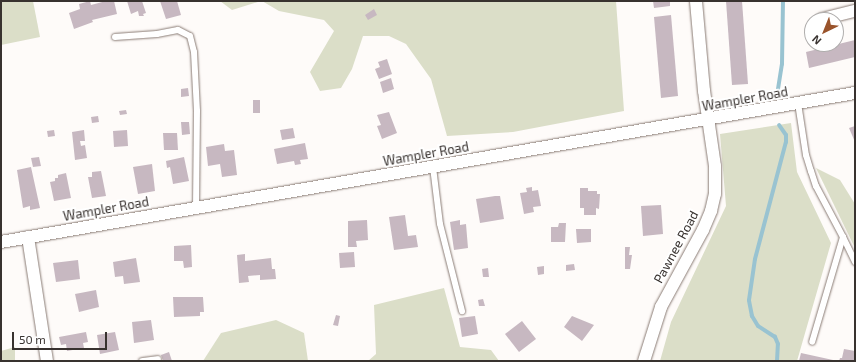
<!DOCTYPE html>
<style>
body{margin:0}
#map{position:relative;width:856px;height:362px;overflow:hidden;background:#fefbf9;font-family:"Exo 2",sans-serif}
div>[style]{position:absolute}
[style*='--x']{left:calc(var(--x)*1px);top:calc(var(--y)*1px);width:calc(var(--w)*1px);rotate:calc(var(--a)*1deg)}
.green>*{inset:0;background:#dbdec8}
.stream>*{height:4px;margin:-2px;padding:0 2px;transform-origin:2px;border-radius:2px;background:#99c3d1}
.building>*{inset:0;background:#c7b8c1}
.roads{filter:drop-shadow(0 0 1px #8a7c75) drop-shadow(0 0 1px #8a7c75)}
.service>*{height:6px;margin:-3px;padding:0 3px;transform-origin:3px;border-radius:3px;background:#fff}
.minor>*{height:12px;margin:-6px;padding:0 6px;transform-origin:6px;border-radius:6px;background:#fff}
span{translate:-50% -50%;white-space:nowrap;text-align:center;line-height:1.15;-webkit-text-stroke:4px #fff;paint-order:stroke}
.street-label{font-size:13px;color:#38322f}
.frame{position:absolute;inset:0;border:2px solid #38322f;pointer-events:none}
.north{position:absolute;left:804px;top:12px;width:40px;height:40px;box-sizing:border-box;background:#fff;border:1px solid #afadac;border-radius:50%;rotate:223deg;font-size:11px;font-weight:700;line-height:16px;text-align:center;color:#38322f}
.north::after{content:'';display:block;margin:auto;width:14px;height:18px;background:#99532b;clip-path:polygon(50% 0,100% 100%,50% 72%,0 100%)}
.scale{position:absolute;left:12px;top:332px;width:95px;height:18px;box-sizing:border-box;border:2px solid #38322f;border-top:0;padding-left:5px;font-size:12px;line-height:14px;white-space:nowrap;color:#38322f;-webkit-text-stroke:3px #fff;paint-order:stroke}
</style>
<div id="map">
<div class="green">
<div style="clip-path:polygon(1px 1px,33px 1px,40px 37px,1px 45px)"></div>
<div style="clip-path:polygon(220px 1px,261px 1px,232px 10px)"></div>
<div style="clip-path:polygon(262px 1px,616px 1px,624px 111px,513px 132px,447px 136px,431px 79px,406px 44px,389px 36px,363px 36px,352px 69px,341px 88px,320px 91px,310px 72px,334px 31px,324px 20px,279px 11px)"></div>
<div style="clip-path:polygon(791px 123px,797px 172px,831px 243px,797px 361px,660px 361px,671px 322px,726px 206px,720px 134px)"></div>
<div style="clip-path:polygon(816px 168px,840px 180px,855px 204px,855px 248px)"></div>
<div style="clip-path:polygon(444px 288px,460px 347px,491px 350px,499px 361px,368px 361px,376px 354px,374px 305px)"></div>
<div style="clip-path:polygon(276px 320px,304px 333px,308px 361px,203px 361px,221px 333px)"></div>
<div style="clip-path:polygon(15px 347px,15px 361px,1px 361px,1px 351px)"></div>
</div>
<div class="stream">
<div style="--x:778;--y:89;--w:25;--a:-81"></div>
<div style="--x:782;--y:64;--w:63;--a:-89.1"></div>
<div style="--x:777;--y:361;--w:17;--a:-87"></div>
<div style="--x:778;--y:344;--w:8;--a:-113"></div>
<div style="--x:775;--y:337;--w:20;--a:-147"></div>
<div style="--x:758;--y:326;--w:12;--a:-121"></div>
<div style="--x:752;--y:316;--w:16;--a:-101"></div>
<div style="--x:749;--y:300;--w:41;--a:-81.7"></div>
<div style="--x:755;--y:259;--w:121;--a:-75.2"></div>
<div style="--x:786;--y:142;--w:7;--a:-90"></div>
<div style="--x:786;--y:135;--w:12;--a:-125"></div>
</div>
<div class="building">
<div style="clip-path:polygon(90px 1px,91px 5px,106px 1px,114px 1px,117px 14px,92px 20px,93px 22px,74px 29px,69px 13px,80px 9px,79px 4px)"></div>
<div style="clip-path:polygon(127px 1px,142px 1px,146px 13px,143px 14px,144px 16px,139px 16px,138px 11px,131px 14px)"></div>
<div style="clip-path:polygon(160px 1px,177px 1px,181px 15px,166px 19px)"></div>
<div style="clip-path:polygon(653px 1px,670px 1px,670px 6px,654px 8px)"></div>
<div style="clip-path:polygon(726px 1px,742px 1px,748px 84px,732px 85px)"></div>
<div style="clip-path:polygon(374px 9px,377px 15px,368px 20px,365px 15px)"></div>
<div style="clip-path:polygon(671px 15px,678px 96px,661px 98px,654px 17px)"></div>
<div style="clip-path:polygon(855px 40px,855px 57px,809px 68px,806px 52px)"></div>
<div style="clip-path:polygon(387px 59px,392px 74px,379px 79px,375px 69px,380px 67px,378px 62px)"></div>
<div style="clip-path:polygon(391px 78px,394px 89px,383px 93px,380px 82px)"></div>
<div style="clip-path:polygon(188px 88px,189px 96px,181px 97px,181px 89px)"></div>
<div style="clip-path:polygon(253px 100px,260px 100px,260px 113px,253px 113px)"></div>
<div style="clip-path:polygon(126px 110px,127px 114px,120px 115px,119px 111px)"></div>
<div style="clip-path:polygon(389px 112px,397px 133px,382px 139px,377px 126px,381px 125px,377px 115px)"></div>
<div style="clip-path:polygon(98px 116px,99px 122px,92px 123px,91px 117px)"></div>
<div style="clip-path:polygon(181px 122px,189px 122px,190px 134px,182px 135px)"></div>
<div style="clip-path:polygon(855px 126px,855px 142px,849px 128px)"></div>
<div style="clip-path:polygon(293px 128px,295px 138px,282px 140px,280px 130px)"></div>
<div style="clip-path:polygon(54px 130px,55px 136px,48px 137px,47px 131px)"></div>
<div style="clip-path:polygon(84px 130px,85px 141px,80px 141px,81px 146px,85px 145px,87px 158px,75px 160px,72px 132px)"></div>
<div style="clip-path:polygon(127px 130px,128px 146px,114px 147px,113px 131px)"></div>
<div style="clip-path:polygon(163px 133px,177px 133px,178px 150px,164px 150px)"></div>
<div style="clip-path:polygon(305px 143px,308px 159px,300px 160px,301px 164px,295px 165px,294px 161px,277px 164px,274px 149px)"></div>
<div style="clip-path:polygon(224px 144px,225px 151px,234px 150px,237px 175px,222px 177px,220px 164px,208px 166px,206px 147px)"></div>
<div style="clip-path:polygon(39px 157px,41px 166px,33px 167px,31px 158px)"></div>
<div style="clip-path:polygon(184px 157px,189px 181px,173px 184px,170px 167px,167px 168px,166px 161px)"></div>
<div style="clip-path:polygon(152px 164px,155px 191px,138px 194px,133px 167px)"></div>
<div style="clip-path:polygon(31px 167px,40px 208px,30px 210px,30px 206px,23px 208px,17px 170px)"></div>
<div style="clip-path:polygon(101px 171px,106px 196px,92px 198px,88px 177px,92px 177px,92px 172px)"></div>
<div style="clip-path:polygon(66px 173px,71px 198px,54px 201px,50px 182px,55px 181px,55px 178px,58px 178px,58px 175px)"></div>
<div style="clip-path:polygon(532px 187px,532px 191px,538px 190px,541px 206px,533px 207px,534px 212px,524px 214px,520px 193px,527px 192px,526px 188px)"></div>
<div style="clip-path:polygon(580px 188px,588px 188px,588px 191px,597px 191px,597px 194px,600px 194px,599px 209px,596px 208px,596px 215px,584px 215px,584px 208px,580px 208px)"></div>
<div style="clip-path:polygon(495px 196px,500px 196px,504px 219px,480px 223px,476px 199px)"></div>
<div style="clip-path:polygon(661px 205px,663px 234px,643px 236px,641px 206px)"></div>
<div style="clip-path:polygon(405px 215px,408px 236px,416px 235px,418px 247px,394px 250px,389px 217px)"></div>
<div style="clip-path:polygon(367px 220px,368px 240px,356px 241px,357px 247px,348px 247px,348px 221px)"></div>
<div style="clip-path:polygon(460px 220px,460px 225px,466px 224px,468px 248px,454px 250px,450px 222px)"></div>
<div style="clip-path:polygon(559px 223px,566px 223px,565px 242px,551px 242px,551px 227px,558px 227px)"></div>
<div style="clip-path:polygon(576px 229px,591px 229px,591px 242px,577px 243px)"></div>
<div style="clip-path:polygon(191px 245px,192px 267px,184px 268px,183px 261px,174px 261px,174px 246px)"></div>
<div style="clip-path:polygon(625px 247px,630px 247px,629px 255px,632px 255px,630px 269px,625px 269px)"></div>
<div style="clip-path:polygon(354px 252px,355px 267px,340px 268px,339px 253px)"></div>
<div style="clip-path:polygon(245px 254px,245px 261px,271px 258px,272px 269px,275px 269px,276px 279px,260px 280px,260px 275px,248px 276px,249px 282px,239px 283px,237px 255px)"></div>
<div style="clip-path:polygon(136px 258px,140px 282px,124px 284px,123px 276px,115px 277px,113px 262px)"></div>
<div style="clip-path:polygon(78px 260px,80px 279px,56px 282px,53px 263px)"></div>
<div style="clip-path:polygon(574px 264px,575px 270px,566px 271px,566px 265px)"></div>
<div style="clip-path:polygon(544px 266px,544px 274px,538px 275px,537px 267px)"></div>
<div style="clip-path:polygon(488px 268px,489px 277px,483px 277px,482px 269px)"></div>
<div style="clip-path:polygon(96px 290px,99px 307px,79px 312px,75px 294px)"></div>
<div style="clip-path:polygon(173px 297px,203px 297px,204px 312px,200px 312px,200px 316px,174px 317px)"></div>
<div style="clip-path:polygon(483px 299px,485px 306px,479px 306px,478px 300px)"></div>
<div style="clip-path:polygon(336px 315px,340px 316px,338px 326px,333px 325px)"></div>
<div style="clip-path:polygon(475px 316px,478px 334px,462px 337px,459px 318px)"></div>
<div style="clip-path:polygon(572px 316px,594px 325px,582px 341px,564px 327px)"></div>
<div style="clip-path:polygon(151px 320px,154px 340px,134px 343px,132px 322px)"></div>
<div style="clip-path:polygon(522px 321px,536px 339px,519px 352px,505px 334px)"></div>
<div style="clip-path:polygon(86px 332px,88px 342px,83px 343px,84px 348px,67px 351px,66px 344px,61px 345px,59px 337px)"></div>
<div style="clip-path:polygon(115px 332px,119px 350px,100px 354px,97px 335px)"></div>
<div style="clip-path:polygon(844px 349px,855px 351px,854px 361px,839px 361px,840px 358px,842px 358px)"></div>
<div style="clip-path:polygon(169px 352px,172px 361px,163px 361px,161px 355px)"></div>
<div style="clip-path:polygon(801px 353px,833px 360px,833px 361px,799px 361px)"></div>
</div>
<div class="roads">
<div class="service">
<div style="--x:115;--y:37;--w:42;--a:-4.1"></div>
<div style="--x:157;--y:34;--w:21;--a:-11"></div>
<div style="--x:178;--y:30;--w:13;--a:27"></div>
<div style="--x:190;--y:36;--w:16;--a:76"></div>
<div style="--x:194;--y:52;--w:59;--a:87.1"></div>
<div style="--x:197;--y:111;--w:97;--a:90.6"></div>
<div style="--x:798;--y:103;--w:53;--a:81.3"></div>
<div style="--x:806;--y:155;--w:17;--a:73"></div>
<div style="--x:811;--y:171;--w:16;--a:72"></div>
<div style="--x:816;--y:186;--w:58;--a:62.1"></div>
<div style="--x:843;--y:237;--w:109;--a:106.4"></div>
<div style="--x:433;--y:167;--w:57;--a:83"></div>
<div style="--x:440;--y:224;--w:90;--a:75.8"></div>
<div style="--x:843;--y:237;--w:28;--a:64"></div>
<div style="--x:142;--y:361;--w:16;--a:-7"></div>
</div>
<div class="minor">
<div style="--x:822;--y:19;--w:34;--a:-14"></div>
<div style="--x:28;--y:237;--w:125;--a:81.3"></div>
<div style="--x:1;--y:242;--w:867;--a:-9.9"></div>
<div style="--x:644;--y:361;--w:57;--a:-72.5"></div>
<div style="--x:661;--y:307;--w:88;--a:-61.4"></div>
<div style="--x:703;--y:230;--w:21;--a:-67"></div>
<div style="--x:711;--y:211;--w:17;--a:-77"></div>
<div style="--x:715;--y:194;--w:28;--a:-90"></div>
<div style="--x:715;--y:166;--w:76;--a:-98.3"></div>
<div style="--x:704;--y:91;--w:90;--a:-95.1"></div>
</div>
</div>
<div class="street-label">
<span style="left:745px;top:99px;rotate:-10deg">Wampler Road</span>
<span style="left:426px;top:154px;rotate:-10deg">Wampler Road</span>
<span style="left:106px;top:209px;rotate:-10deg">Wampler Road</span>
<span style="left:676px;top:247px;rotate:-62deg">Pawnee Road</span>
</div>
<div class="frame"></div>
<div class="north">N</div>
<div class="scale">50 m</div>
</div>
